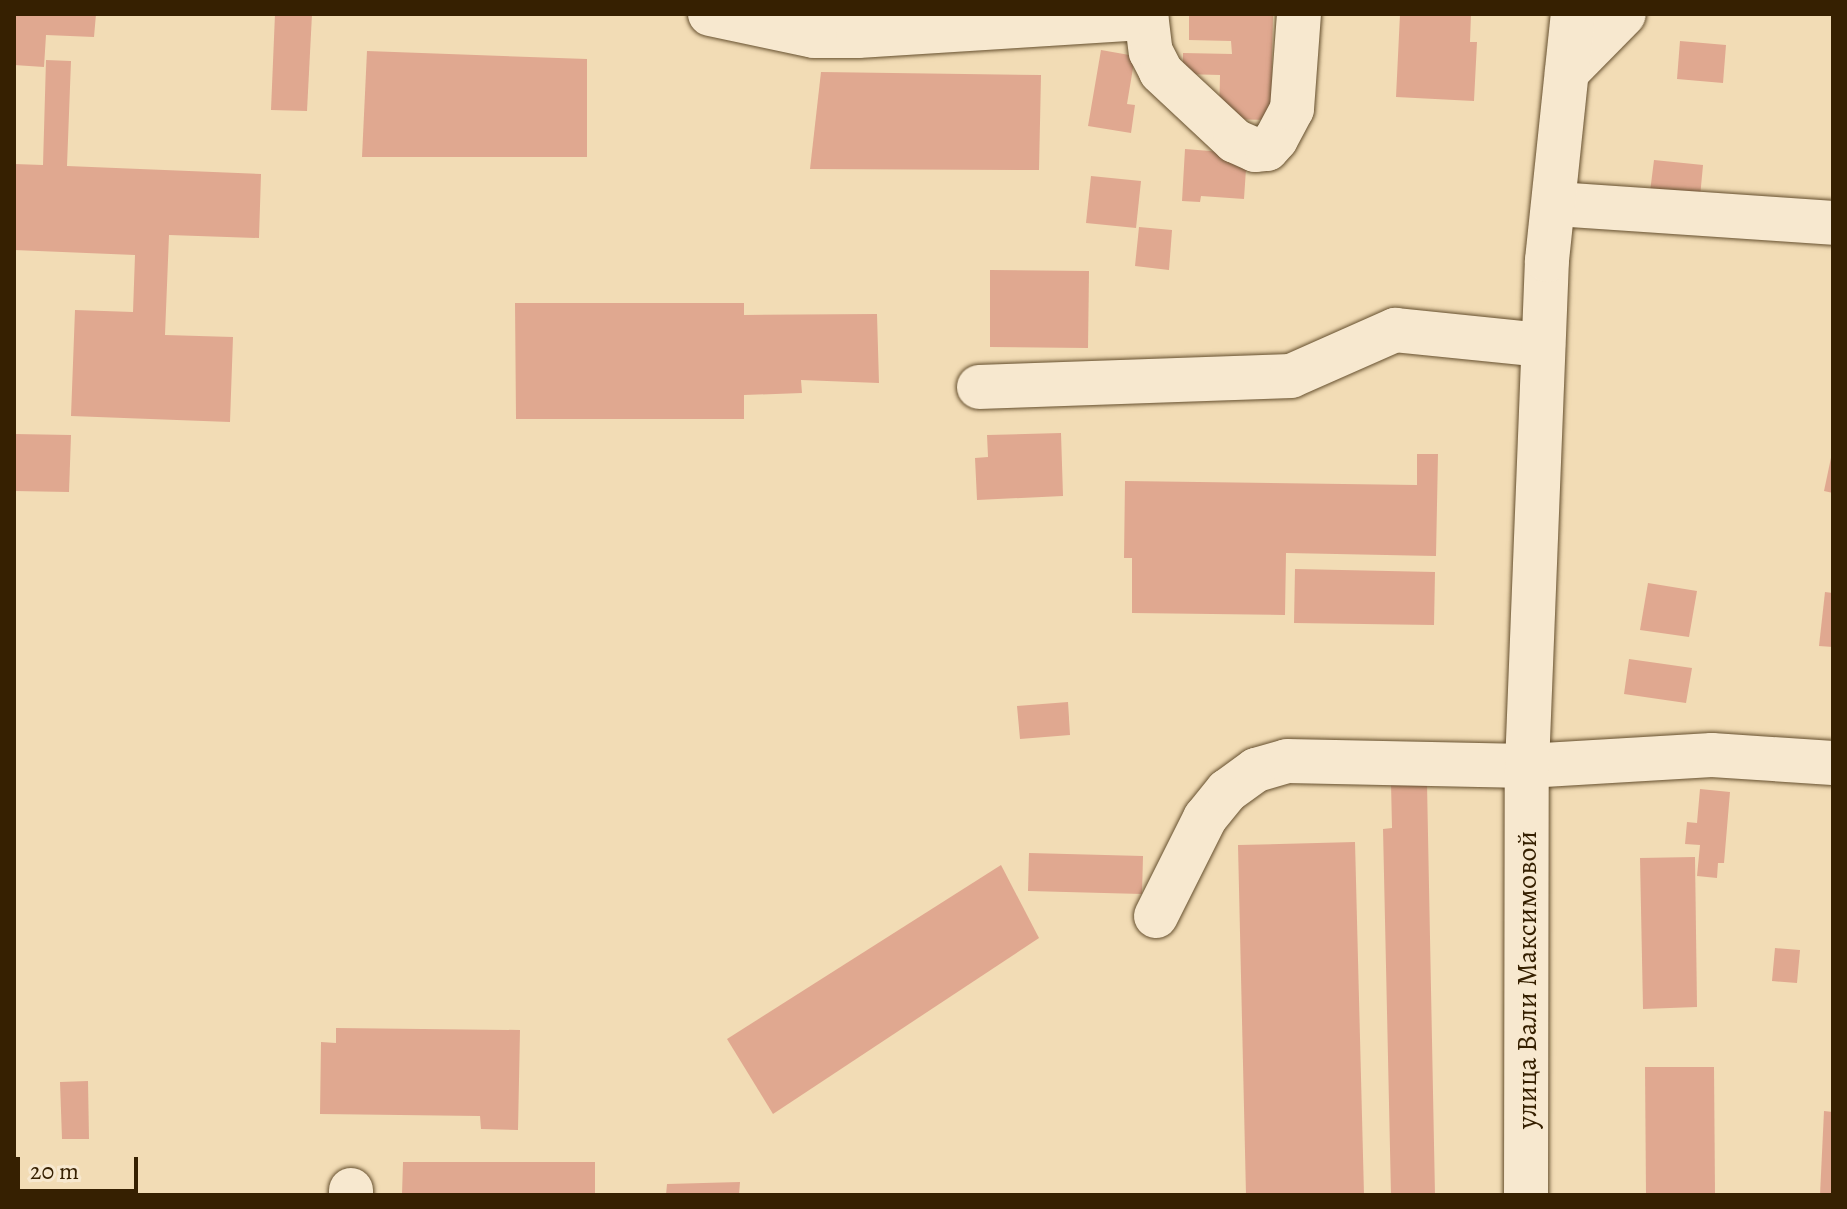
<!DOCTYPE html>
<meta charset="utf-8">
<style>
body{margin:0}
#map{position:relative;width:1847px;height:1209px;overflow:hidden;background:#f2dcb5;font-family:Alegreya,serif}
div>[style]{position:absolute}
[style*='--x']{left:calc(var(--x)*1px);top:calc(var(--y)*1px);width:calc(var(--w)*1px);rotate:calc(var(--a)*1deg)}
.building>*{inset:0;background:#e0a890}
.roads{filter:drop-shadow(0 0 2px #654f2e) drop-shadow(0 0 2px #654f2e)}
.minor>*{height:44px;margin:-22px;padding:0 22px;transform-origin:22px;border-radius:22px;background:#f7e8cf}
span{translate:-50% -50%;white-space:nowrap;text-align:center;line-height:1.15;-webkit-text-stroke:7px #f7e8cf;paint-order:stroke}
.street-label{font-size:28px;color:#362001}
.frame{position:absolute;inset:0;border:16px solid #362001;pointer-events:none}
.scale{position:absolute;left:16px;top:1157px;width:122px;height:36px;box-sizing:border-box;border:4px solid #362001;border-top:0;padding-left:10px;font-size:24px;line-height:28px;white-space:nowrap;color:#362001;-webkit-text-stroke:6px #f7e8cf;paint-order:stroke}
</style>
<div id="map">
<div class="building">
<div style="clip-path:polygon(14px 14px,96px 14px,94px 37px,46px 35px,44px 67px,14px 65px)"></div>
<div style="clip-path:polygon(275px 14px,312px 14px,307px 111px,271px 110px)"></div>
<div style="clip-path:polygon(1189px 14px,1273px 14px,1271px 120px,1219px 119px,1220px 75px,1183px 74px,1183px 53px,1232px 54px,1231px 41px,1189px 40px)"></div>
<div style="clip-path:polygon(1400px 14px,1471px 14px,1470px 42px,1477px 42px,1474px 101px,1396px 97px)"></div>
<div style="clip-path:polygon(1680px 41px,1726px 45px,1723px 83px,1677px 79px)"></div>
<div style="clip-path:polygon(1101px 50px,1135px 56px,1127px 104px,1135px 105px,1131px 133px,1088px 126px)"></div>
<div style="clip-path:polygon(367px 51px,587px 59px,587px 157px,362px 157px)"></div>
<div style="clip-path:polygon(46px 60px,71px 61px,67px 166px,261px 174px,259px 238px,169px 235px,165px 335px,233px 337px,230px 422px,71px 416px,75px 310px,133px 312px,135px 255px,14px 250px,14px 164px,43px 165px)"></div>
<div style="clip-path:polygon(821px 72px,1041px 75px,1039px 170px,810px 169px)"></div>
<div style="clip-path:polygon(1185px 149px,1247px 154px,1244px 199px,1201px 196px,1200px 202px,1182px 201px)"></div>
<div style="clip-path:polygon(1654px 160px,1703px 165px,1700px 197px,1650px 192px)"></div>
<div style="clip-path:polygon(1091px 176px,1141px 181px,1136px 228px,1086px 223px)"></div>
<div style="clip-path:polygon(1139px 227px,1172px 230px,1169px 270px,1135px 266px)"></div>
<div style="clip-path:polygon(990px 270px,1089px 271px,1088px 348px,990px 347px)"></div>
<div style="clip-path:polygon(515px 303px,744px 303px,744px 315px,877px 314px,879px 383px,801px 380px,802px 393px,744px 395px,744px 419px,516px 419px)"></div>
<div style="clip-path:polygon(1061px 433px,1063px 496px,977px 500px,975px 458px,988px 457px,987px 435px)"></div>
<div style="clip-path:polygon(14px 434px,71px 435px,69px 492px,14px 491px)"></div>
<div style="clip-path:polygon(1832px 453px,1833px 454px,1833px 493px,1824px 491px)"></div>
<div style="clip-path:polygon(1417px 454px,1438px 454px,1436px 556px,1286px 553px,1285px 615px,1132px 613px,1132px 558px,1124px 558px,1125px 481px,1417px 485px)"></div>
<div style="clip-path:polygon(1295px 569px,1435px 572px,1434px 625px,1294px 623px)"></div>
<div style="clip-path:polygon(1648px 583px,1697px 591px,1689px 637px,1640px 630px)"></div>
<div style="clip-path:polygon(1825px 592px,1833px 593px,1833px 647px,1819px 646px)"></div>
<div style="clip-path:polygon(1629px 659px,1692px 668px,1686px 703px,1624px 694px)"></div>
<div style="clip-path:polygon(1068px 702px,1070px 735px,1020px 739px,1017px 706px)"></div>
<div style="clip-path:polygon(1391px 783px,1427px 783px,1435px 1195px,1391px 1195px,1383px 829px,1392px 828px)"></div>
<div style="clip-path:polygon(1700px 789px,1730px 792px,1724px 863px,1718px 863px,1717px 878px,1697px 876px,1700px 845px,1685px 844px,1687px 822px,1697px 823px)"></div>
<div style="clip-path:polygon(1355px 842px,1364px 1195px,1246px 1195px,1238px 845px)"></div>
<div style="clip-path:polygon(1029px 853px,1143px 856px,1142px 894px,1028px 891px)"></div>
<div style="clip-path:polygon(1695px 857px,1697px 1007px,1643px 1009px,1640px 858px)"></div>
<div style="clip-path:polygon(1001px 865px,1039px 938px,773px 1114px,727px 1039px)"></div>
<div style="clip-path:polygon(1775px 948px,1800px 950px,1797px 983px,1772px 981px)"></div>
<div style="clip-path:polygon(336px 1028px,520px 1030px,518px 1130px,481px 1129px,480px 1116px,320px 1114px,321px 1042px,336px 1043px)"></div>
<div style="clip-path:polygon(1645px 1067px,1714px 1067px,1715px 1195px,1646px 1195px)"></div>
<div style="clip-path:polygon(88px 1081px,89px 1139px,62px 1139px,60px 1082px)"></div>
<div style="clip-path:polygon(1824px 1111px,1833px 1112px,1833px 1195px,1820px 1195px)"></div>
<div style="clip-path:polygon(403px 1162px,595px 1162px,595px 1195px,402px 1195px)"></div>
<div style="clip-path:polygon(740px 1182px,739px 1195px,666px 1195px,667px 1184px)"></div>
</div>
<div class="roads">
<div class="minor">
<div style="--x:710;--y:14;--w:106;--a:11.9"></div>
<div style="--x:814;--y:36;--w:44;--a:0"></div>
<div style="--x:858;--y:36;--w:289;--a:-3.6"></div>
<div style="--x:1146;--y:14;--w:38;--a:83"></div>
<div style="--x:1151;--y:52;--w:22;--a:63"></div>
<div style="--x:1161;--y:72;--w:101;--a:43"></div>
<div style="--x:1235;--y:141;--w:22;--a:24"></div>
<div style="--x:1255;--y:150;--w:12;--a:-5"></div>
<div style="--x:1267;--y:149;--w:13;--a:-48"></div>
<div style="--x:1276;--y:139;--w:34;--a:-62"></div>
<div style="--x:1292;--y:109;--w:95;--a:-85.8"></div>
<div style="--x:1567;--y:72;--w:81;--a:-45.5"></div>
<div style="--x:1556;--y:204;--w:278;--a:3.9"></div>
<div style="--x:979;--y:387;--w:312;--a:-2"></div>
<div style="--x:1291;--y:376;--w:114;--a:-23.9"></div>
<div style="--x:1395;--y:330;--w:149;--a:5.8"></div>
<div style="--x:1156;--y:916;--w:110;--a:-63.4"></div>
<div style="--x:1205;--y:818;--w:35;--a:-51"></div>
<div style="--x:1227;--y:791;--w:36;--a:-36"></div>
<div style="--x:1256;--y:770;--w:32;--a:-16"></div>
<div style="--x:1287;--y:761;--w:240;--a:1.2"></div>
<div style="--x:1527;--y:766;--w:185;--a:-3.4"></div>
<div style="--x:1712;--y:755;--w:121;--a:3.8"></div>
<div style="--x:351;--y:1195;--w:5;--a:-90"></div>
<div style="--x:1526;--y:1195;--w:429;--a:-89.9"></div>
<div style="--x:1527;--y:766;--w:506;--a:-87.74"></div>
<div style="--x:1547;--y:260;--w:247;--a:-84"></div>
</div>
</div>
<div class="street-label">
<span style="left:1527px;top:980px;rotate:-90deg">улица Вали Максимовой</span>
</div>
<div class="frame"></div>
<div class="scale">20 m</div>
</div>
